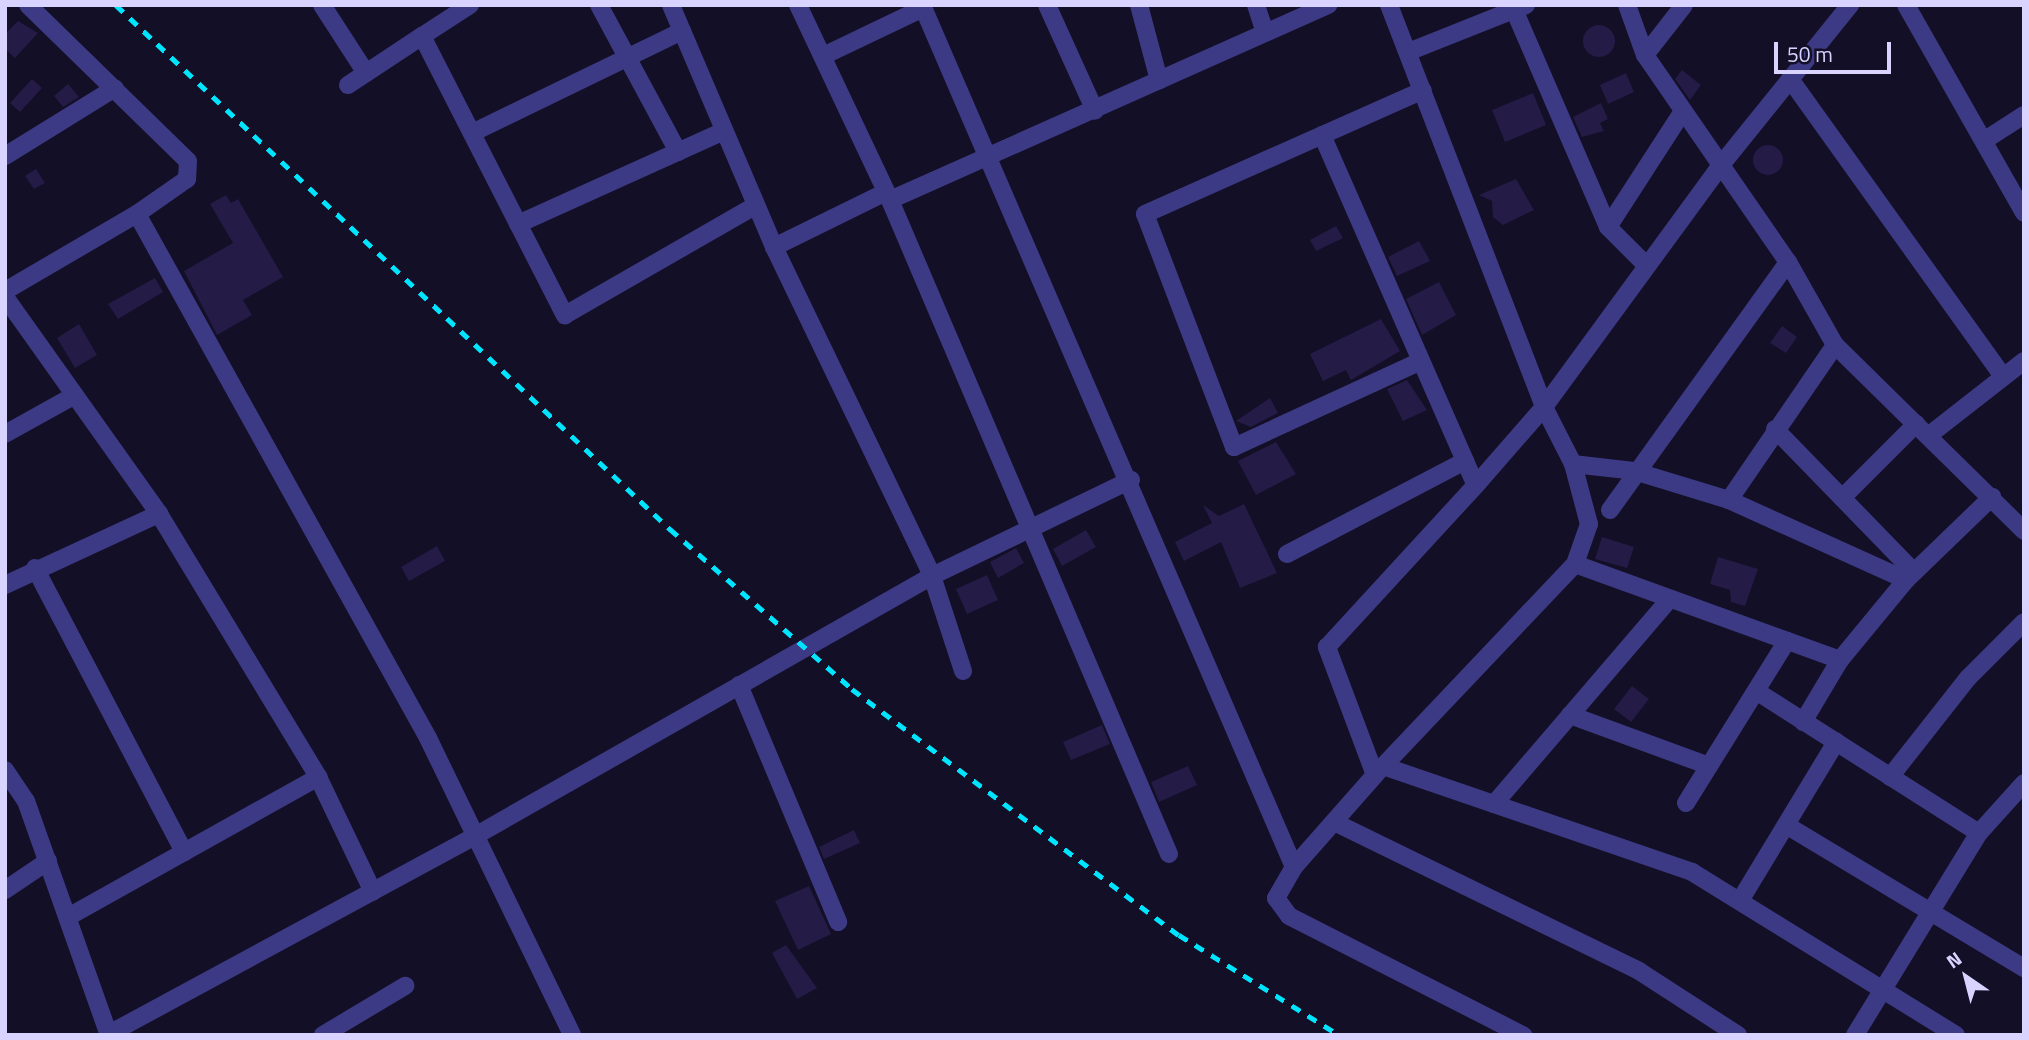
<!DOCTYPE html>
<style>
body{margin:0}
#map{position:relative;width:2029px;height:1040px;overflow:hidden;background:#130f26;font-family:"Titillium Web",sans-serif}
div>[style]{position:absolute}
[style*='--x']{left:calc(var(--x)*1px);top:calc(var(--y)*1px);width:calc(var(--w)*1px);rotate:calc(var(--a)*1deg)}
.building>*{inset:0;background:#241b47}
.round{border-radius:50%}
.street>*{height:18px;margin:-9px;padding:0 9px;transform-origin:9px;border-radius:9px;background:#3d3a85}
.rail>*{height:4.5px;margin-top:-2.25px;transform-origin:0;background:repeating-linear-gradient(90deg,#00e5ff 0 10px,transparent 0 19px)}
span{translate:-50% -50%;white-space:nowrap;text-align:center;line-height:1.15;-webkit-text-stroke:5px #130f26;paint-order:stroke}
.frame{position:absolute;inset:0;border:7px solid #d9d4ff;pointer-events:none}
.north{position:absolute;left:1931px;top:942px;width:70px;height:70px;-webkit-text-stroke:5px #130f26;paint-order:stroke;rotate:325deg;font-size:19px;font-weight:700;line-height:28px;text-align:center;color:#d9d4ff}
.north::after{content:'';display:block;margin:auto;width:24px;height:32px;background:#d9d4ff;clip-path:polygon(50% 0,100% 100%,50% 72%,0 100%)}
.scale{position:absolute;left:1774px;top:42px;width:117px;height:32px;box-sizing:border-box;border:4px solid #d9d4ff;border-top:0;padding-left:9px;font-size:21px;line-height:24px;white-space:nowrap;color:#d9d4ff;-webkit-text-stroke:5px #130f26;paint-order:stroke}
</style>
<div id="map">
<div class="building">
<div style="clip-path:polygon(18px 21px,38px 33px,15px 58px,5px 49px,5px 34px)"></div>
<div class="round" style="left:1583px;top:25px;width:32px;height:32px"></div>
<div style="clip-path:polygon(1682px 70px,1701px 85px,1690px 100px,1675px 79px)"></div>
<div style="clip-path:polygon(1626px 73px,1634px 92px,1608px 104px,1600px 85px)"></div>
<div style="clip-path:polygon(32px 79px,42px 88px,20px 112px,10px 103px)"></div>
<div style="clip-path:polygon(68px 84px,79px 97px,63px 107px,54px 96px)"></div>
<div style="clip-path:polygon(1533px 93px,1546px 125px,1505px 142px,1492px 110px)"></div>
<div style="clip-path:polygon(1601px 103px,1608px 119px,1600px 123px,1604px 131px,1582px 137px,1573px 117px)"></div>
<div class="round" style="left:1753px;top:145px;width:30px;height:30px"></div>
<div style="clip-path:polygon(36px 169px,45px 183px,34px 189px,25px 176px)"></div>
<div style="clip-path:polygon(1516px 179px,1534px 210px,1503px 225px,1493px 217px,1492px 201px,1479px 195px)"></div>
<div style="clip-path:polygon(226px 195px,231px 203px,238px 199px,283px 277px,243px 300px,252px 315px,217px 335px,184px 271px,233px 243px,210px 204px)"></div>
<div style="clip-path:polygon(1336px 226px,1343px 238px,1316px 251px,1310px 240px)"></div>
<div style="clip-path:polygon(1419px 241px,1430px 261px,1397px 276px,1388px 257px)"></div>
<div style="clip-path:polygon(155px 278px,163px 292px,118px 319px,108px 304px)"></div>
<div style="clip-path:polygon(1439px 282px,1456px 315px,1422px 335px,1406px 299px)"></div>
<div style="clip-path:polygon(1381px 319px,1400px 351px,1351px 380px,1346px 370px,1323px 381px,1310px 354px)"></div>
<div style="clip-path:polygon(79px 324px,97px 355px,75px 368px,57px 338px)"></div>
<div style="clip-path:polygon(1782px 326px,1797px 337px,1786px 353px,1770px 343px)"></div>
<div style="clip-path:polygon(1407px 380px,1427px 410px,1403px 421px,1387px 389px)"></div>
<div style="clip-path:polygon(1270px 398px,1278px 413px,1251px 427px,1236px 421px)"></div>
<div style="clip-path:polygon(1276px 442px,1296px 474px,1256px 495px,1238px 461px)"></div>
<div style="clip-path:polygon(1244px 504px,1277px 573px,1240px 588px,1221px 542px,1184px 561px,1175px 542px,1212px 523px,1203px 505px,1219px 516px)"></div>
<div style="clip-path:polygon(1086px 530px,1096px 547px,1062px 566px,1053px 549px)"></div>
<div style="clip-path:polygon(1602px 537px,1634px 547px,1627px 568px,1595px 559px)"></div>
<div style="clip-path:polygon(437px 546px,445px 561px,409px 581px,401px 567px)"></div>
<div style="clip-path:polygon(1016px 548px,1024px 563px,998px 578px,990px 562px)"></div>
<div style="clip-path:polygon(1718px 557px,1758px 569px,1745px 606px,1731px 602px,1730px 590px,1710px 584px)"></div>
<div style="clip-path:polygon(987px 575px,998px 600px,967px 614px,956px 589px)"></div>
<div style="clip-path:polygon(1632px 686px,1649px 699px,1631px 722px,1614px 709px)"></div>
<div style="clip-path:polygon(1102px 725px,1110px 744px,1071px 760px,1063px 742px)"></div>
<div style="clip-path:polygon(1188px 766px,1197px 785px,1159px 802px,1151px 782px)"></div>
<div style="clip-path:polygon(854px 830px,860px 843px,824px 859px,819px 847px)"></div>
<div style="clip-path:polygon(809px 886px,831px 934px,798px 950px,775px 901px)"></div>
<div style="clip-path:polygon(786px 945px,817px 988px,797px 999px,772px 953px)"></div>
</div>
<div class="street">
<div style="--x:28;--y:5;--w:223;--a:44.3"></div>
<div style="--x:188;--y:161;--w:18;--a:93"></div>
<div style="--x:187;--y:179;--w:61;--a:145"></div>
<div style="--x:322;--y:5;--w:81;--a:57.1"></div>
<div style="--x:470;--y:5;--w:57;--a:147.1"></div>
<div style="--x:422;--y:36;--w:314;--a:62.9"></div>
<div style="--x:565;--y:315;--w:220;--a:-29.9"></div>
<div style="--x:599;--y:5;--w:167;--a:61.7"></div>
<div style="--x:798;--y:5;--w:216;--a:64.7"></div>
<div style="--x:890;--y:200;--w:711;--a:66.9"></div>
<div style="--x:922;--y:5;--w:939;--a:66.66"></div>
<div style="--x:1047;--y:5;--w:116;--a:65.6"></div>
<div style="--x:1139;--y:5;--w:78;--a:75.1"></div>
<div style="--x:1256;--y:5;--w:26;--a:72"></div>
<div style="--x:1389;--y:5;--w:431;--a:68.9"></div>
<div style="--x:1544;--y:407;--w:64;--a:63"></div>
<div style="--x:1573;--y:464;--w:62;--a:75.1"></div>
<div style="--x:1589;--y:524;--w:42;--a:109.3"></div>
<div style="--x:1575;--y:564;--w:291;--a:133.5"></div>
<div style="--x:1375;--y:775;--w:123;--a:131.4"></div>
<div style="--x:1294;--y:867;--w:36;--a:120"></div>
<div style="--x:1276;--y:898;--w:22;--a:54"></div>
<div style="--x:1289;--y:916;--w:263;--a:27"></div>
<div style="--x:1512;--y:5;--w:242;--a:66.6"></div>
<div style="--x:1608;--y:227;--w:54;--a:45"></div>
<div style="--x:1627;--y:5;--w:53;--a:70.2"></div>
<div style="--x:1645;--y:55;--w:252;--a:55.4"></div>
<div style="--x:1788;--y:262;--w:95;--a:60.5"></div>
<div style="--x:1835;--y:345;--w:265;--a:44.5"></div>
<div style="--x:1906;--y:5;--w:239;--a:60.4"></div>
<div style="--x:682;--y:31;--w:235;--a:66.9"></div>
<div style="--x:1408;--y:52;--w:127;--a:-21.7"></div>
<div style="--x:1645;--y:55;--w:63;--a:-52"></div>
<div style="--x:823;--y:56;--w:111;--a:-25.6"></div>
<div style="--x:1790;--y:79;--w:366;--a:54.4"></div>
<div style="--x:348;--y:85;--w:89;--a:-33.5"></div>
<div style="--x:472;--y:133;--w:233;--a:-25.9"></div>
<div style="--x:682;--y:31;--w:28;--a:-113"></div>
<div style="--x:1322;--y:135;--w:382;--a:66.3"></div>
<div style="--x:1476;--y:485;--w:103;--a:-48.9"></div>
<div style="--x:1544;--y:407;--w:300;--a:-53.8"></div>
<div style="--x:1721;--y:165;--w:206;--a:-51.1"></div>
<div style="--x:1985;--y:140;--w:46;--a:-32.7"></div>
<div style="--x:5;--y:156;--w:129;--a:-31.7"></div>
<div style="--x:886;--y:192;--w:125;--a:153.8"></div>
<div style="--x:774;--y:247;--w:365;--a:64.3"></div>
<div style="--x:932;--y:576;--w:100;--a:71.9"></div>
<div style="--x:890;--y:200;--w:480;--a:-24"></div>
<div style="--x:518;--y:224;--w:226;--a:-24.3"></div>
<div style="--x:1608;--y:227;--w:138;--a:-57.1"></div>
<div style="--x:5;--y:291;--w:153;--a:-30.3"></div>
<div style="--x:137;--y:214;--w:599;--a:60.95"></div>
<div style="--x:428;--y:738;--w:330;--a:64.1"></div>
<div style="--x:5;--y:297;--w:266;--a:54.6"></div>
<div style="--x:1421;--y:361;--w:206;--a:155.3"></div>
<div style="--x:1234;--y:447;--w:249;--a:-110.9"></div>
<div style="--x:1145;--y:214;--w:304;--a:-24"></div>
<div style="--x:1775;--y:429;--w:199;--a:45.8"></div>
<div style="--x:5;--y:434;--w:80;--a:-29.1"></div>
<div style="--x:1928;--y:436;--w:122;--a:-38"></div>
<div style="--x:1573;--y:464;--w:61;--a:6.5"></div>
<div style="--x:1634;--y:471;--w:99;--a:17"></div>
<div style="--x:1729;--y:500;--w:194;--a:24.3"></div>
<div style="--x:1906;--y:580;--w:120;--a:-44"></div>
<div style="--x:1842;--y:498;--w:105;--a:-45"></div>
<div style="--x:1729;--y:500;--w:188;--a:-55.6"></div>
<div style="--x:1610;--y:510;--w:305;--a:-54.3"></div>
<div style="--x:1287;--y:554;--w:201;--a:-27.6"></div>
<div style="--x:1575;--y:564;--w:282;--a:19.9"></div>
<div style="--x:1840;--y:660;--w:104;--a:-50.5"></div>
<div style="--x:35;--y:568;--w:321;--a:62.3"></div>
<div style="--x:5;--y:585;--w:170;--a:-24.8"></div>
<div style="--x:159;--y:514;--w:307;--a:58.8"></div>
<div style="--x:739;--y:685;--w:257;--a:67.3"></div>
<div style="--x:1756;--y:691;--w:264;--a:32.5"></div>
<div style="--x:1570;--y:715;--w:148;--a:20.1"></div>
<div style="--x:1803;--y:722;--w:72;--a:-59.2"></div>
<div style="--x:1383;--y:766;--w:327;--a:18.9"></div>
<div style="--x:1692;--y:872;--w:310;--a:31.7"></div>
<div style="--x:5;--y:770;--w:37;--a:56"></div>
<div style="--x:26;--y:801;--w:248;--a:70.5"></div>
<div style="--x:1375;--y:775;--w:137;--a:-110.6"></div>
<div style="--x:1327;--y:647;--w:220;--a:-47.4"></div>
<div style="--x:1890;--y:777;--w:126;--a:-51.8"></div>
<div style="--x:1968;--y:678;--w:79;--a:-45"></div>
<div style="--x:1686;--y:803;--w:191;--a:-58.1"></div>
<div style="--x:1494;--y:804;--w:270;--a:-49.4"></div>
<div style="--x:1334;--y:822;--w:339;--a:26"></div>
<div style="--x:1639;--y:971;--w:118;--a:32.9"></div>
<div style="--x:1786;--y:825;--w:278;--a:31"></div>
<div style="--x:5;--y:890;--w:52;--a:-34"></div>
<div style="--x:1741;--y:899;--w:184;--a:-58.8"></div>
<div style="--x:68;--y:917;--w:287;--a:-29.2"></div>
<div style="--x:318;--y:777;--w:127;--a:64.4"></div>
<div style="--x:109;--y:1034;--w:416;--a:-28.4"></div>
<div style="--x:475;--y:836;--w:526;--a:-29.64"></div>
<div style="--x:932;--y:576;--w:221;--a:-25.8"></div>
<div style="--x:323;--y:1035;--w:96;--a:-30.9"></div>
<div style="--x:1855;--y:1035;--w:237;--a:-58.5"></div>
<div style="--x:1979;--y:833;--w:67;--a:-48"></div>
</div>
<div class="rail">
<div style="--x:116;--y:5;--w:763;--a:43.41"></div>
<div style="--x:670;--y:529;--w:242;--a:41.3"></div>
<div style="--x:852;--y:689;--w:409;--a:37"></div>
<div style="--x:1179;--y:935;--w:189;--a:32"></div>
</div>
<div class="frame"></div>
<div class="north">N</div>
<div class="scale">50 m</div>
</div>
